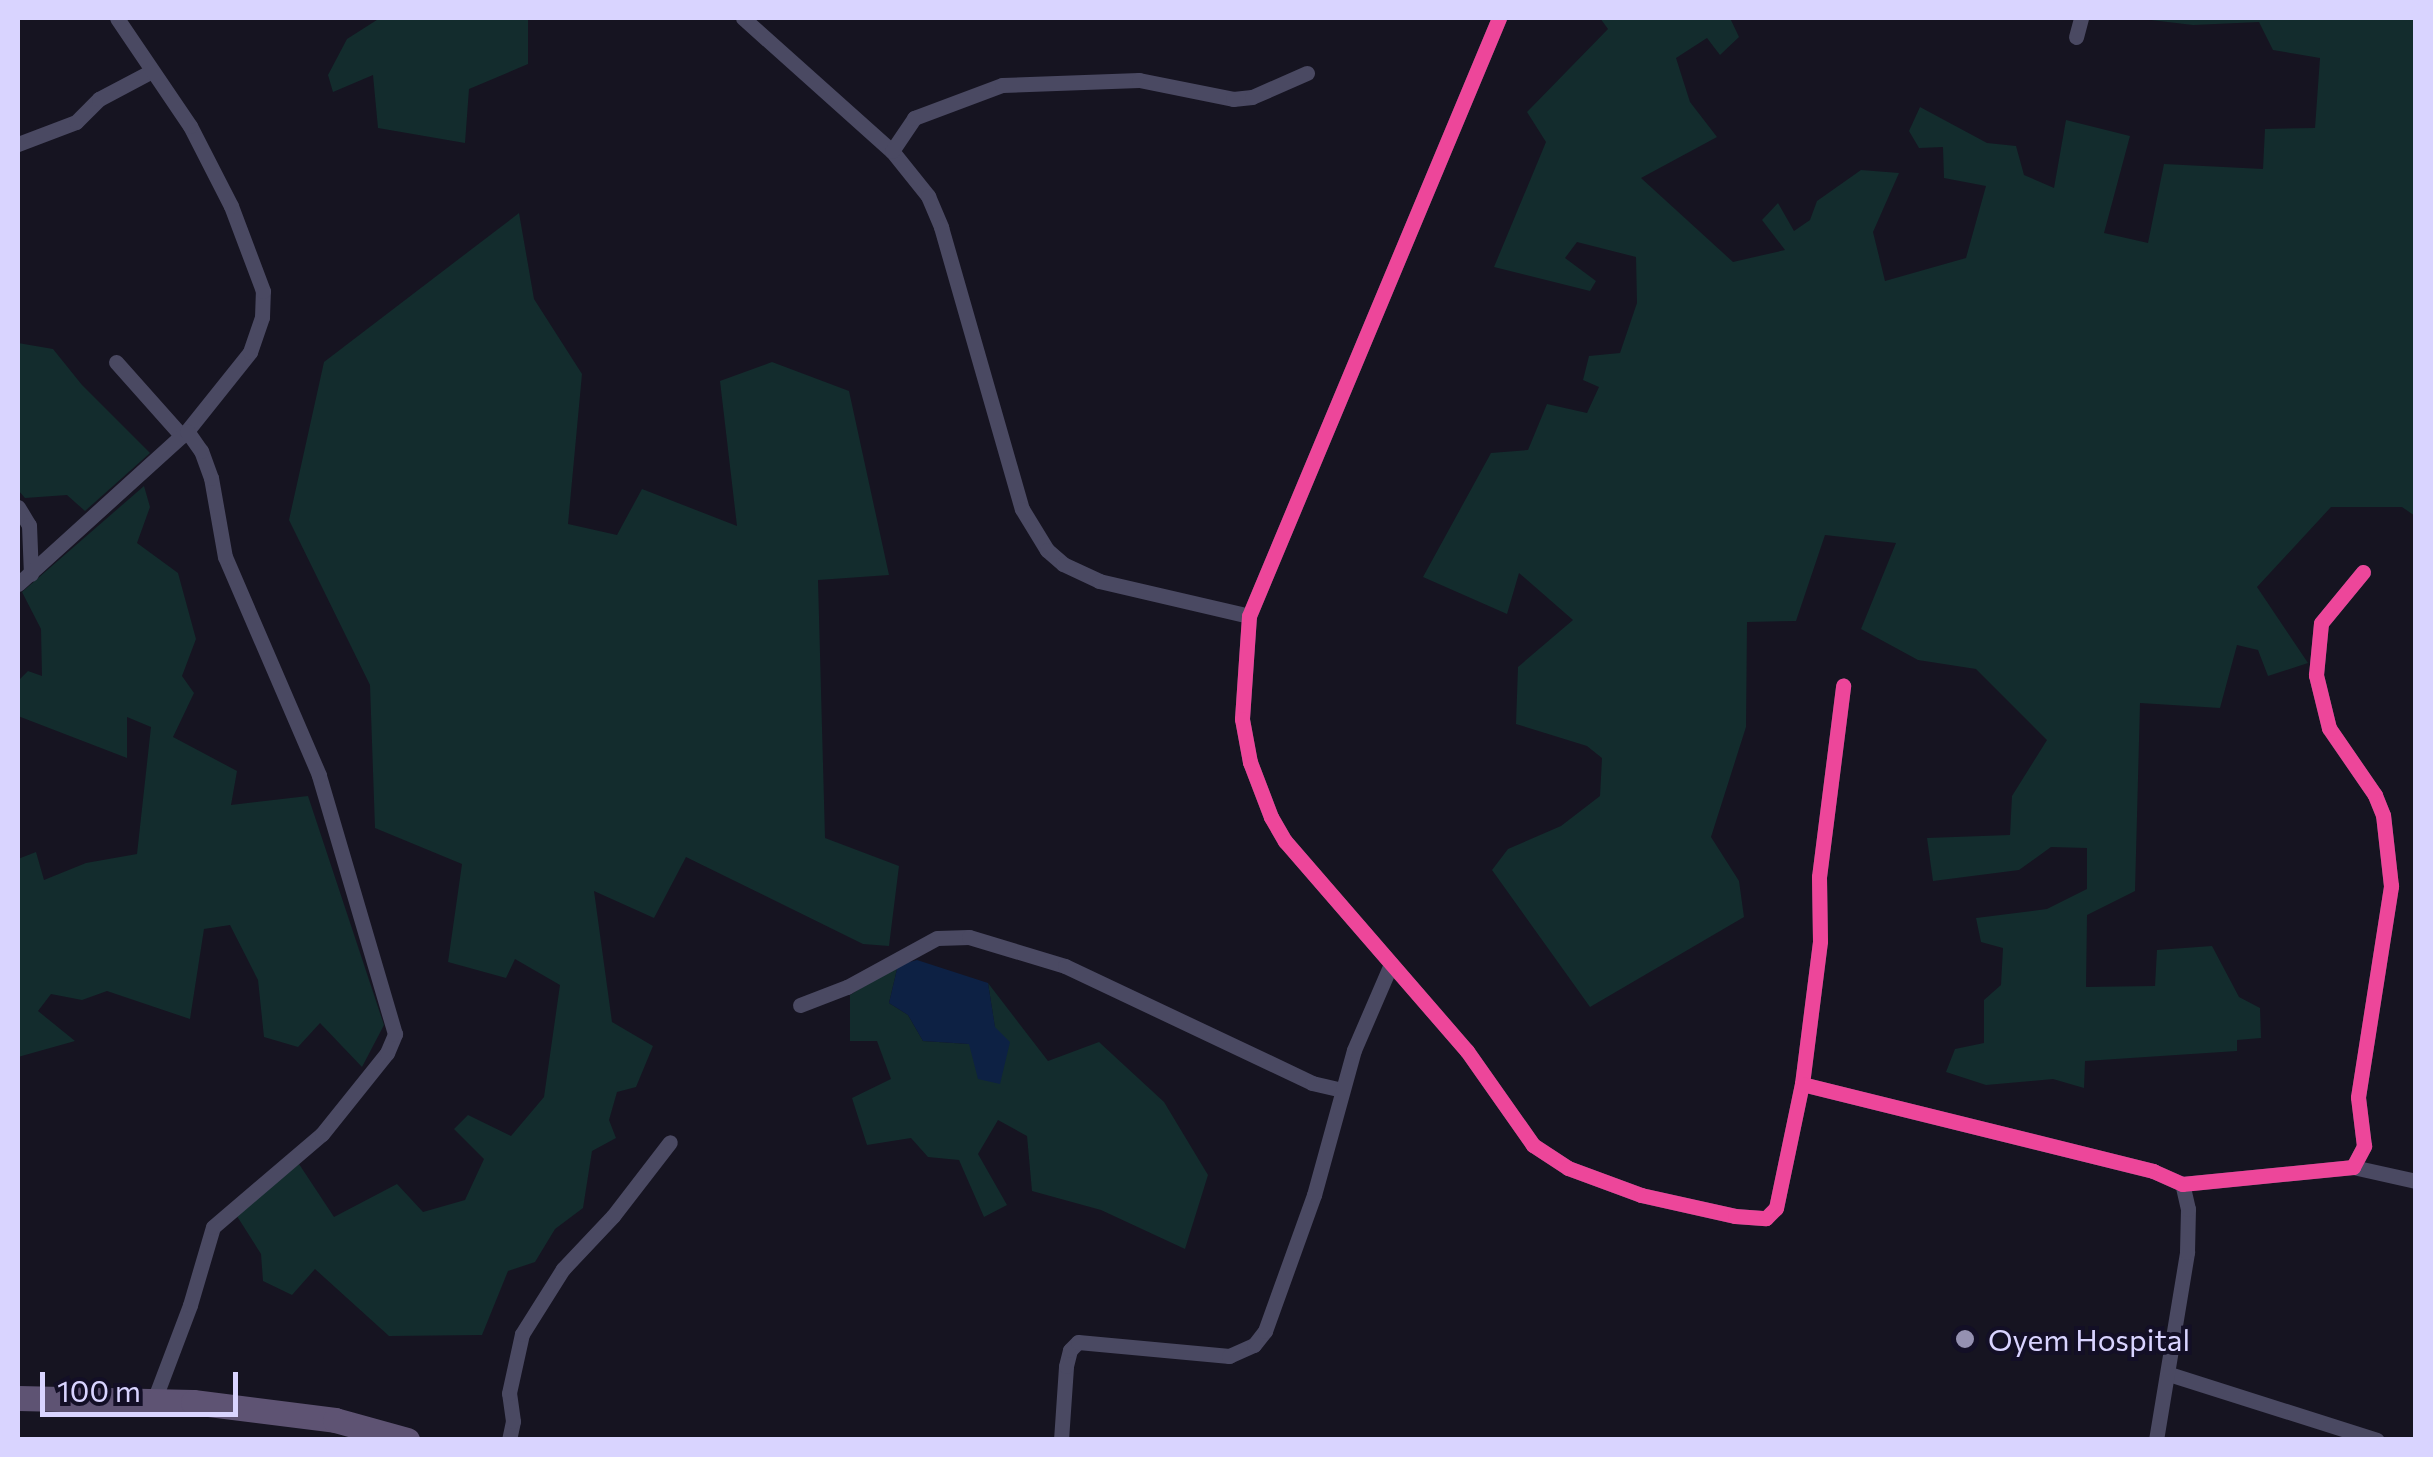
<!DOCTYPE html>
<style>
body{margin:0}
#map{position:relative;width:2433px;height:1457px;overflow:hidden;background:#161421;font-family:Commissioner,sans-serif}
div>[style]{position:absolute}
[style*='--x']{left:calc(var(--x)*1px);top:calc(var(--y)*1px);width:calc(var(--w)*1px);rotate:calc(var(--a)*1deg)}
.green>*{inset:0;background:#132c2d}
.water>*{inset:0;background:#0d2144}
.minor>*{height:15px;margin:-7.5px;padding:0 7.5px;transform-origin:7.5px;border-radius:7.5px;background:#4a4962}
.primary>*{height:25px;margin:-12.5px;padding:0 12.5px;transform-origin:12.5px;border-radius:12.5px;background:#5e5373}
.cycleway>*{height:15px;margin:-7.5px;padding:0 7.5px;transform-origin:7.5px;border-radius:7.5px;background:#ed469a}
.dots>*{width:28px;height:28px;translate:-50% -50%;box-sizing:border-box;border:5px solid #130f26;border-radius:50%}
span{translate:-50% -50%;white-space:nowrap;text-align:center;line-height:1.15;-webkit-text-stroke:8px #130f26;paint-order:stroke}
.poi-label{font-size:30px;color:#d9d4ff}
.left{translate:0 -50%;text-align:left}
.frame{position:absolute;inset:0;border:20px solid #d9d4ff;pointer-events:none}
.scale{position:absolute;left:40px;top:1372px;width:198px;height:45px;box-sizing:border-box;border:5px solid #d9d4ff;border-top:0;padding-left:12px;font-size:30px;line-height:35px;white-space:nowrap;color:#d9d4ff;-webkit-text-stroke:8px #130f26;paint-order:stroke}
</style>
<div id="map">
<div class="green">
<div style="clip-path:polygon(380px 18px,528px 18px,528px 64px,469px 89px,465px 143px,378px 128px,373px 75px,333px 92px,328px 75px,347px 39px)"></div>
<div style="clip-path:polygon(1600px 18px,1730px 18px,1739px 37px,1720px 55px,1707px 38px,1676px 58px,1690px 102px,1717px 137px,1641px 178px,1733px 262px,1785px 250px,1762px 220px,1778px 203px,1794px 231px,1810px 220px,1817px 201px,1861px 170px,1899px 173px,1873px 232px,1885px 281px,1966px 258px,1986px 186px,1944px 178px,1943px 147px,1919px 148px,1909px 131px,1920px 107px,1987px 143px,2016px 146px,2024px 175px,2054px 188px,2066px 120px,2130px 136px,2104px 233px,2148px 243px,2164px 164px,2263px 169px,2265px 129px,2315px 128px,2320px 58px,2273px 50px,2259px 22px,2193px 25px,2134px 18px,2415px 18px,2415px 516px,2402px 507px,2331px 507px,2257px 587px,2308px 663px,2268px 676px,2258px 650px,2237px 645px,2220px 708px,2140px 703px,2135px 891px,2087px 915px,2086px 987px,2155px 986px,2157px 950px,2212px 946px,2239px 997px,2260px 1008px,2261px 1038px,2237px 1040px,2237px 1051px,2085px 1061px,2084px 1088px,2053px 1079px,1986px 1085px,1946px 1072px,1955px 1049px,1984px 1043px,1984px 1000px,2001px 985px,2003px 948px,1981px 942px,1976px 918px,2047px 909px,2087px 889px,2087px 848px,2051px 847px,2019px 870px,1933px 881px,1927px 838px,2010px 835px,2012px 796px,2047px 740px,1976px 669px,1918px 660px,1861px 629px,1896px 543px,1825px 535px,1796px 621px,1747px 622px,1746px 727px,1711px 837px,1739px 881px,1744px 917px,1590px 1007px,1492px 870px,1508px 849px,1561px 826px,1600px 796px,1602px 758px,1587px 746px,1516px 724px,1518px 667px,1573px 620px,1519px 573px,1507px 614px,1423px 577px,1491px 453px,1528px 450px,1547px 404px,1587px 413px,1599px 387px,1583px 380px,1589px 356px,1620px 353px,1637px 303px,1636px 257px,1577px 242px,1565px 258px,1596px 281px,1590px 291px,1494px 267px,1546px 142px,1527px 112px,1608px 29px)"></div>
<div style="clip-path:polygon(519px 213px,534px 299px,582px 374px,568px 524px,617px 535px,642px 489px,737px 526px,720px 381px,772px 362px,849px 391px,889px 575px,818px 580px,825px 838px,899px 866px,889px 946px,863px 944px,686px 857px,654px 918px,594px 891px,612px 1022px,653px 1046px,636px 1087px,617px 1092px,609px 1120px,616px 1138px,592px 1151px,583px 1208px,555px 1229px,535px 1262px,508px 1271px,482px 1335px,389px 1336px,315px 1269px,292px 1295px,263px 1281px,261px 1254px,235px 1213px,299px 1164px,334px 1217px,397px 1184px,423px 1212px,465px 1200px,484px 1159px,454px 1129px,468px 1115px,511px 1136px,544px 1097px,560px 985px,515px 959px,506px 978px,448px 962px,462px 864px,375px 828px,370px 685px,289px 520px,324px 362px)"></div>
<div style="clip-path:polygon(18px 343px,53px 349px,82px 385px,150px 453px,85px 511px,67px 495px,25px 498px,18px 490px)"></div>
<div style="clip-path:polygon(144px 486px,150px 507px,137px 543px,178px 573px,196px 639px,182px 676px,194px 693px,173px 737px,237px 771px,231px 805px,308px 796px,384px 1025px,362px 1067px,320px 1023px,298px 1047px,264px 1037px,258px 980px,230px 925px,204px 929px,190px 1019px,107px 991px,82px 1000px,51px 994px,38px 1011px,75px 1041px,18px 1057px,18px 859px,36px 852px,44px 880px,86px 863px,137px 854px,151px 727px,127px 717px,127px 758px,18px 716px,18px 681px,28px 671px,42px 676px,41px 629px,22px 592px)"></div>
<div style="clip-path:polygon(898px 965px,889px 1003px,908px 1015px,923px 1041px,969px 1044px,995px 1028px,988px 983px,1048px 1061px,1099px 1042px,1164px 1102px,1208px 1175px,1185px 1249px,1101px 1210px,1032px 1191px,1027px 1136px,998px 1120px,978px 1154px,1007px 1205px,984px 1217px,959px 1160px,928px 1157px,911px 1138px,867px 1145px,852px 1098px,891px 1079px,877px 1041px,850px 1041px,850px 995px)"></div>
</div>
<div class="water">
<div style="clip-path:polygon(917px 960px,988px 983px,995px 1027px,1010px 1042px,1000px 1084px,978px 1079px,969px 1044px,923px 1041px,908px 1015px,889px 1003px,898px 965px)"></div>
</div>
<div class="minor">
<div style="--x:743;--y:18;--w:200;--a:41.8"></div>
<div style="--x:892;--y:151;--w:58;--a:51.3"></div>
<div style="--x:928;--y:196;--w:34;--a:67"></div>
<div style="--x:941;--y:227;--w:293;--a:74"></div>
<div style="--x:1022;--y:509;--w:48;--a:58.6"></div>
<div style="--x:1047;--y:550;--w:21;--a:41"></div>
<div style="--x:1063;--y:564;--w:40;--a:25"></div>
<div style="--x:1099;--y:581;--w:154;--a:13.1"></div>
<div style="--x:1499;--y:18;--w:648;--a:112.69"></div>
<div style="--x:1249;--y:616;--w:103;--a:93.9"></div>
<div style="--x:1242;--y:719;--w:44;--a:79.5"></div>
<div style="--x:1250;--y:762;--w:59;--a:69.1"></div>
<div style="--x:1271;--y:817;--w:28;--a:60"></div>
<div style="--x:1285;--y:841;--w:278;--a:49.1"></div>
<div style="--x:1467;--y:1051;--w:115;--a:54.9"></div>
<div style="--x:1533;--y:1145;--w:42;--a:33.3"></div>
<div style="--x:1568;--y:1168;--w:78;--a:20.3"></div>
<div style="--x:1641;--y:1195;--w:96;--a:12.6"></div>
<div style="--x:1735;--y:1216;--w:31;--a:4"></div>
<div style="--x:1766;--y:1218;--w:14;--a:-45"></div>
<div style="--x:1776;--y:1208;--w:127;--a:-78.2"></div>
<div style="--x:1802;--y:1084;--w:144;--a:-82.8"></div>
<div style="--x:1820;--y:941;--w:64;--a:-90.9"></div>
<div style="--x:1819;--y:877;--w:193;--a:-82.8"></div>
<div style="--x:2076;--y:37;--w:20;--a:-75"></div>
<div style="--x:18;--y:144;--w:62;--a:-20.8"></div>
<div style="--x:76;--y:122;--w:33;--a:-45"></div>
<div style="--x:99;--y:99;--w:58;--a:-27.9"></div>
<div style="--x:892;--y:151;--w:40;--a:-56"></div>
<div style="--x:914;--y:118;--w:94;--a:-20.6"></div>
<div style="--x:1002;--y:85;--w:137;--a:-2.1"></div>
<div style="--x:1139;--y:80;--w:96;--a:11.4"></div>
<div style="--x:1233;--y:99;--w:19;--a:-6"></div>
<div style="--x:1252;--y:97;--w:60;--a:-23.6"></div>
<div style="--x:116;--y:362;--w:99;--a:48.3"></div>
<div style="--x:18;--y:507;--w:21;--a:59"></div>
<div style="--x:29;--y:525;--w:49;--a:87.7"></div>
<div style="--x:18;--y:584;--w:228;--a:-42.2"></div>
<div style="--x:187;--y:431;--w:101;--a:-51.4"></div>
<div style="--x:250;--y:352;--w:37;--a:-71"></div>
<div style="--x:262;--y:317;--w:26;--a:-88"></div>
<div style="--x:263;--y:291;--w:91;--a:-110.6"></div>
<div style="--x:231;--y:206;--w:90;--a:-117.1"></div>
<div style="--x:190;--y:126;--w:130;--a:-124.1"></div>
<div style="--x:800;--y:1005;--w:50;--a:-21"></div>
<div style="--x:847;--y:987;--w:102;--a:-28.6"></div>
<div style="--x:937;--y:938;--w:32;--a:-2"></div>
<div style="--x:969;--y:937;--w:100;--a:16.8"></div>
<div style="--x:1065;--y:966;--w:273;--a:25.3"></div>
<div style="--x:1312;--y:1083;--w:31;--a:13"></div>
<div style="--x:1802;--y:1084;--w:362;--a:13.9"></div>
<div style="--x:2153;--y:1171;--w:32;--a:24"></div>
<div style="--x:2182;--y:1184;--w:172;--a:-5.7"></div>
<div style="--x:2353;--y:1167;--w:24;--a:-62"></div>
<div style="--x:2364;--y:1146;--w:49;--a:-97"></div>
<div style="--x:2358;--y:1097;--w:214;--a:-81.1"></div>
<div style="--x:2391;--y:886;--w:71;--a:-96.4"></div>
<div style="--x:2383;--y:815;--w:22;--a:-112"></div>
<div style="--x:2375;--y:795;--w:81;--a:-124.5"></div>
<div style="--x:2329;--y:728;--w:55;--a:-103.8"></div>
<div style="--x:2316;--y:675;--w:52;--a:-84.5"></div>
<div style="--x:2321;--y:623;--w:66;--a:-50.5"></div>
<div style="--x:2353;--y:1167;--w:65;--a:12.5"></div>
<div style="--x:2169;--y:1374;--w:218;--a:17.6"></div>
<div style="--x:153;--y:1403;--w:105;--a:-69.3"></div>
<div style="--x:190;--y:1305;--w:81;--a:-73.6"></div>
<div style="--x:213;--y:1227;--w:143;--a:-40.5"></div>
<div style="--x:322;--y:1134;--w:104;--a:-51.3"></div>
<div style="--x:387;--y:1053;--w:21;--a:-67"></div>
<div style="--x:395;--y:1034;--w:270;--a:-106.4"></div>
<div style="--x:319;--y:775;--w:237;--a:-113.3"></div>
<div style="--x:225;--y:557;--w:80;--a:-100"></div>
<div style="--x:211;--y:478;--w:29;--a:-110"></div>
<div style="--x:201;--y:451;--w:24;--a:-125"></div>
<div style="--x:509;--y:1440;--w:19;--a:-78"></div>
<div style="--x:513;--y:1421;--w:28;--a:-98"></div>
<div style="--x:509;--y:1393;--w:60;--a:-77.6"></div>
<div style="--x:522;--y:1334;--w:77;--a:-57.8"></div>
<div style="--x:563;--y:1269;--w:73;--a:-46.7"></div>
<div style="--x:613;--y:1216;--w:93;--a:-52.4"></div>
<div style="--x:1061;--y:1440;--w:74;--a:-86.1"></div>
<div style="--x:1066;--y:1366;--w:16;--a:-76"></div>
<div style="--x:1070;--y:1350;--w:11;--a:-45"></div>
<div style="--x:1078;--y:1342;--w:152;--a:5.3"></div>
<div style="--x:1229;--y:1356;--w:27;--a:-24"></div>
<div style="--x:1254;--y:1345;--w:18;--a:-52"></div>
<div style="--x:1265;--y:1331;--w:145;--a:-70.2"></div>
<div style="--x:1314;--y:1195;--w:150;--a:-74.6"></div>
<div style="--x:1354;--y:1050;--w:94;--a:-66.7"></div>
<div style="--x:2156;--y:1440;--w:191;--a:-80.6"></div>
<div style="--x:2187;--y:1252;--w:43;--a:-88.7"></div>
<div style="--x:2188;--y:1209;--w:26;--a:-103"></div>
</div>
<div class="primary">
<div style="--x:18;--y:1398;--w:175;--a:1.3"></div>
<div style="--x:193;--y:1402;--w:143;--a:7.2"></div>
<div style="--x:335;--y:1420;--w:75;--a:15.5"></div>
</div>
<div class="cycleway">
<div style="--x:1499;--y:18;--w:648;--a:112.69"></div>
<div style="--x:1249;--y:616;--w:103;--a:93.9"></div>
<div style="--x:1242;--y:719;--w:44;--a:79.5"></div>
<div style="--x:1250;--y:762;--w:59;--a:69.1"></div>
<div style="--x:1271;--y:817;--w:28;--a:60"></div>
<div style="--x:1285;--y:841;--w:278;--a:49.1"></div>
<div style="--x:1467;--y:1051;--w:115;--a:54.9"></div>
<div style="--x:1533;--y:1145;--w:42;--a:33.3"></div>
<div style="--x:1568;--y:1168;--w:78;--a:20.3"></div>
<div style="--x:1641;--y:1195;--w:96;--a:12.6"></div>
<div style="--x:1735;--y:1216;--w:31;--a:4"></div>
<div style="--x:1766;--y:1218;--w:14;--a:-45"></div>
<div style="--x:1776;--y:1208;--w:127;--a:-78.2"></div>
<div style="--x:1802;--y:1084;--w:144;--a:-82.8"></div>
<div style="--x:1820;--y:941;--w:64;--a:-90.9"></div>
<div style="--x:1819;--y:877;--w:193;--a:-82.8"></div>
<div style="--x:1802;--y:1084;--w:362;--a:13.9"></div>
<div style="--x:2153;--y:1171;--w:32;--a:24"></div>
<div style="--x:2182;--y:1184;--w:172;--a:-5.7"></div>
<div style="--x:2353;--y:1167;--w:24;--a:-62"></div>
<div style="--x:2364;--y:1146;--w:49;--a:-97"></div>
<div style="--x:2358;--y:1097;--w:214;--a:-81.1"></div>
<div style="--x:2391;--y:886;--w:71;--a:-96.4"></div>
<div style="--x:2383;--y:815;--w:22;--a:-112"></div>
<div style="--x:2375;--y:795;--w:81;--a:-124.5"></div>
<div style="--x:2329;--y:728;--w:55;--a:-103.8"></div>
<div style="--x:2316;--y:675;--w:52;--a:-84.5"></div>
<div style="--x:2321;--y:623;--w:66;--a:-50.5"></div>
</div>
<div class="dots">
<div style="left:1965px;top:1339px;background:#9591b1"></div>
</div>
<div class="poi-label">
<span class="left" style="left:1988px;top:1339px">Oyem Hospital</span>
</div>
<div class="frame"></div>
<div class="scale">100 m</div>
</div>
